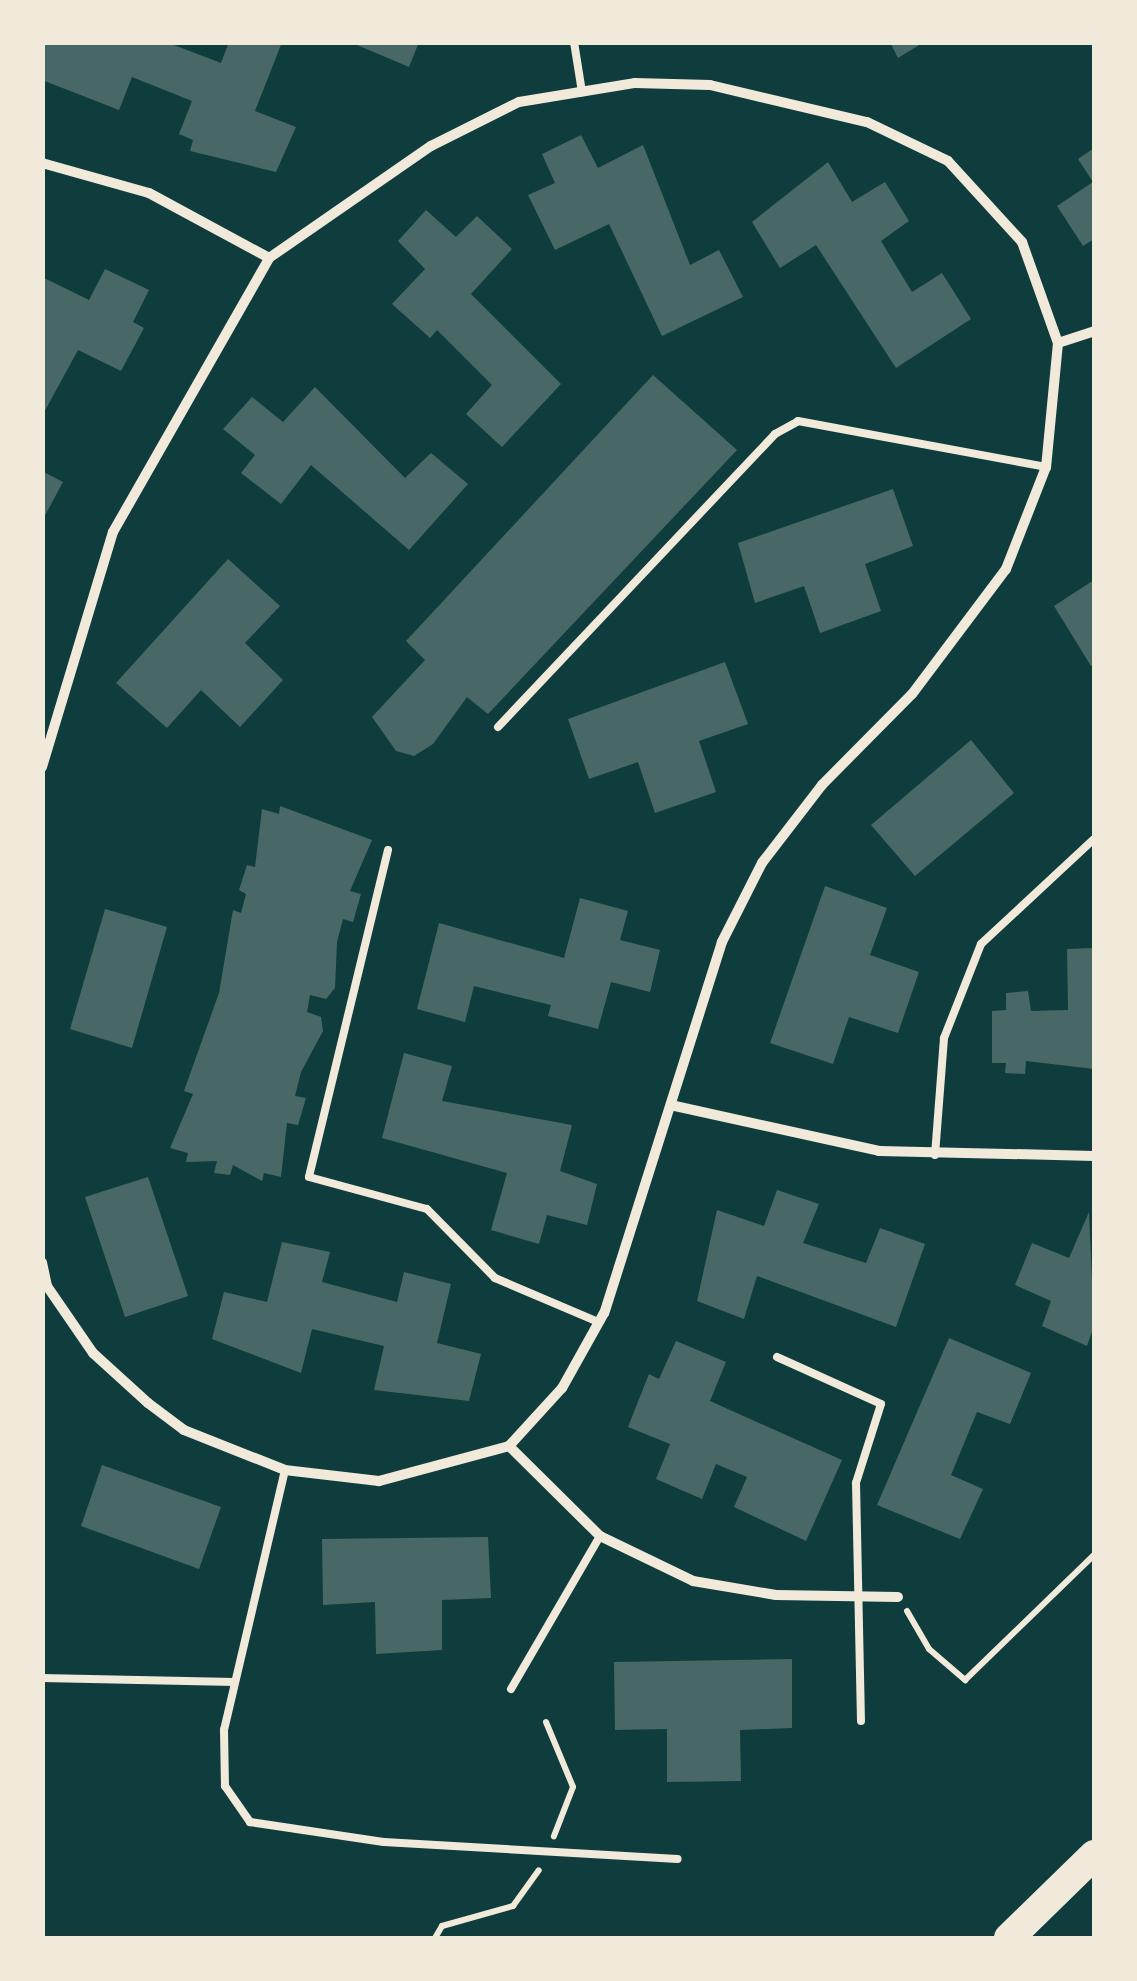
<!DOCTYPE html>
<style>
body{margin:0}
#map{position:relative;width:1137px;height:1981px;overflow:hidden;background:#0f3d3e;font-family:Signika,sans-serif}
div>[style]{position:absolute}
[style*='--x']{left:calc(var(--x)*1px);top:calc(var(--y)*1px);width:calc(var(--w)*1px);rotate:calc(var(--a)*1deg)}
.building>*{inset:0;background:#486865}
.path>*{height:6px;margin:-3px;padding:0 3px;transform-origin:3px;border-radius:3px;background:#f1e9da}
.service>*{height:8px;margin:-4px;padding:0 4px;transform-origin:4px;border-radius:4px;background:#f1e9da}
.minor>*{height:10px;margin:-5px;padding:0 5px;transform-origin:5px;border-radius:5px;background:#f1e9da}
.motorway>*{height:30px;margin:-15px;padding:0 15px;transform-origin:15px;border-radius:15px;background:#f1e9da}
.tram>*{height:2.5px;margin:-1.25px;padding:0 1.25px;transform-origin:1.25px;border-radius:1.25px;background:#97a49c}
span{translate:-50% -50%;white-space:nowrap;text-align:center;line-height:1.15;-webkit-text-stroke:9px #f1e9da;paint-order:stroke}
.frame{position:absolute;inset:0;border:45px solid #f1e9da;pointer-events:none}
</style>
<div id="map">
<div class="building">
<div style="clip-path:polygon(45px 42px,166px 42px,221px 63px,229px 42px,282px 42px,255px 111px,296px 127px,276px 172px,190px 151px,193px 140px,179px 134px,192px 101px,132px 77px,119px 110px,42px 80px)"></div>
<div style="clip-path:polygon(350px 42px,419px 42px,409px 67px)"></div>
<div style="clip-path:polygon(890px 42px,924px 42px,898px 58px)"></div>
<div style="clip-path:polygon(581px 135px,598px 168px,643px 145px,690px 265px,719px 250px,743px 297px,662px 336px,609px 224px,555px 250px,528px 195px,555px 183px,542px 154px)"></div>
<div style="clip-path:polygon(1094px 148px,1094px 239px,1083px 246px,1057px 206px,1093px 182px,1078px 159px)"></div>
<div style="clip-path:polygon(828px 162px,852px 202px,885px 182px,909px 221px,881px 241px,912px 292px,942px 273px,971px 319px,896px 368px,816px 245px,780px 268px,752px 222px)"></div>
<div style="clip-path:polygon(426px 210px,456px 237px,477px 216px,512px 249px,471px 294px,561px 384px,502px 447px,466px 414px,492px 385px,437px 330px,430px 338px,392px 304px,425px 269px,398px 241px)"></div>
<div style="clip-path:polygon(105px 269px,149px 290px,133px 322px,144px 328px,121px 371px,78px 350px,42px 416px,42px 277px,89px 300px)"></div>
<div style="clip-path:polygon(653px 375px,737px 450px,488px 714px,467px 697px,433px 744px,414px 756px,396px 751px,372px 717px,425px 660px,406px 641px)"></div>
<div style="clip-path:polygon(315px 387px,405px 478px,431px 453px,468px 484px,409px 550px,311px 465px,281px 504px,241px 473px,255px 455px,223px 429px,252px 397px,283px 422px)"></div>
<div style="clip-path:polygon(42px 471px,63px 482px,42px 521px)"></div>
<div style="clip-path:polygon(893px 489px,913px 546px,865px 564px,881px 611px,820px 633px,804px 586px,755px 603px,738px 543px)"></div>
<div style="clip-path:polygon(228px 559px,280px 606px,245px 643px,283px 680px,240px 727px,201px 690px,167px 728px,116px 683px)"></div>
<div style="clip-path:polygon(1094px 580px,1094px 664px,1091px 666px,1054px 606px)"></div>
<div style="clip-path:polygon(725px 662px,748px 724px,699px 741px,716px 792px,655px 813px,638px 762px,589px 779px,568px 719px)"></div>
<div style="clip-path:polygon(971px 740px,1014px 793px,915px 876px,871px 825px)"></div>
<div style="clip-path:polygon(280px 806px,372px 840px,350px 891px,361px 894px,353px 922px,343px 919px,337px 942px,335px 988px,326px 999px,310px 995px,307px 1012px,321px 1017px,323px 1031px,301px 1072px,295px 1096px,306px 1098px,298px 1125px,287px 1123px,281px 1177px,264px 1173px,262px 1181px,233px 1165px,230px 1175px,214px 1173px,217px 1161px,186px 1162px,188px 1153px,170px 1148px,193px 1094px,184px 1091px,219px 993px,233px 910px,241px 913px,246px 894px,239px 890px,247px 865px,255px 867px,262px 809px,279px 814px)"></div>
<div style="clip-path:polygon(825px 886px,887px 908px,870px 955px,919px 972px,898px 1033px,849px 1017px,833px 1064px,770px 1043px)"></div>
<div style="clip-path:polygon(580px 898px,628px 911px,620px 940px,660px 950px,650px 992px,611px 982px,598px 1029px,548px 1016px,551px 1005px,474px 986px,465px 1022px,417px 1009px,439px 923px,564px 958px)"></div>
<div style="clip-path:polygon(105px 909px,167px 927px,132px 1048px,70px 1029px)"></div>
<div style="clip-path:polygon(1094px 948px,1094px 1069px,1026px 1061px,1025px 1074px,1005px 1073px,1006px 1063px,992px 1063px,992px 1011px,1006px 1010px,1006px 993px,1028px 991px,1031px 1011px,1068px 1010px,1067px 949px)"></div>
<div style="clip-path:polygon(404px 1053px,452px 1066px,442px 1101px,572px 1125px,560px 1171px,597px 1184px,587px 1225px,547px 1215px,539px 1244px,491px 1230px,507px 1173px,382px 1138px)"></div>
<div style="clip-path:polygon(148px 1177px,188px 1296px,125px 1317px,85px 1197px)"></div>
<div style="clip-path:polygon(777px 1190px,819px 1204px,803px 1243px,866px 1263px,880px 1228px,925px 1244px,896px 1327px,757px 1276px,744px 1319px,697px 1301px,717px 1210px,764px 1226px)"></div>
<div style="clip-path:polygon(1089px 1212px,1094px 1326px,1087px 1346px,1042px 1326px,1051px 1301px,1015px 1285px,1032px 1243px,1069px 1258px)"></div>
<div style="clip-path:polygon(282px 1242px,330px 1252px,322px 1282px,397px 1302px,404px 1272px,451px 1284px,437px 1343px,481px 1354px,469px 1401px,374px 1390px,384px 1346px,312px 1329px,301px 1373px,212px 1339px,224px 1292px,267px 1302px)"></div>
<div style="clip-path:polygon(949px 1338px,1031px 1373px,1010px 1424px,977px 1412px,951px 1475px,983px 1489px,960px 1539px,877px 1505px)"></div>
<div style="clip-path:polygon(676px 1341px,726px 1362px,710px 1401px,842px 1460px,806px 1541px,734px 1507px,747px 1477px,716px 1464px,702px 1499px,656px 1479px,670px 1444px,628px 1427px,649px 1374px,659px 1379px)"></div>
<div style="clip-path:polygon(102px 1465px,221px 1507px,199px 1569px,81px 1526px)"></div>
<div style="clip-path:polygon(488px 1537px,491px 1598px,442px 1600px,442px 1650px,376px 1654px,375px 1602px,323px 1605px,322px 1539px)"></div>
<div style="clip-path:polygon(792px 1659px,792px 1728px,740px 1730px,741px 1781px,667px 1782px,667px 1729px,615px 1730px,614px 1662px)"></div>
</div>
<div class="path">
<div style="--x:907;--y:1611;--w:44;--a:59.9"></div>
<div style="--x:929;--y:1649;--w:48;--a:40.7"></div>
<div style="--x:965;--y:1680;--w:180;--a:-44.1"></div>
<div style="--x:546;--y:1722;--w:70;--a:67.4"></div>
<div style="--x:573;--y:1787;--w:53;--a:111.2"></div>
<div style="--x:435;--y:1938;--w:14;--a:-60"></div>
<div style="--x:442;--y:1926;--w:74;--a:-15.7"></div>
<div style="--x:513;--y:1906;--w:44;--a:-54.2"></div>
</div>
<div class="service">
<div style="--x:574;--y:42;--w:51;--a:80.9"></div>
<div style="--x:498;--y:727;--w:403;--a:-46.6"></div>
<div style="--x:775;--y:434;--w:26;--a:-29"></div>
<div style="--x:798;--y:421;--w:252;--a:10.5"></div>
<div style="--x:388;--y:850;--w:336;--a:103.6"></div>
<div style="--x:309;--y:1177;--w:122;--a:15.2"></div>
<div style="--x:427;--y:1209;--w:97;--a:45.4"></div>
<div style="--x:495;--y:1278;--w:112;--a:23.1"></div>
<div style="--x:935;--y:1155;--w:117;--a:-85.6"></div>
<div style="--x:944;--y:1038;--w:101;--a:-68.5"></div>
<div style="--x:981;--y:944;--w:154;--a:-42.9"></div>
<div style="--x:777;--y:1357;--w:114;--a:24.3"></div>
<div style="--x:881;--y:1404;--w:83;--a:107.6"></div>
<div style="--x:856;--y:1483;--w:238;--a:88.8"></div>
<div style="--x:285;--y:1470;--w:267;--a:103.2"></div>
<div style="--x:224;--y:1730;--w:56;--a:89"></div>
<div style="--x:225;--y:1786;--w:44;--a:55.2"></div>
<div style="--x:250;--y:1822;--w:135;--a:8.5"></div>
<div style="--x:384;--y:1842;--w:294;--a:3.3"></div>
<div style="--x:42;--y:1678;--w:192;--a:1.2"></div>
<div style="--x:511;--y:1689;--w:177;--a:-59.8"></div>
</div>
<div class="minor">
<div style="--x:42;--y:163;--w:111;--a:15.7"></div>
<div style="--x:149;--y:193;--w:136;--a:28.4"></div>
<div style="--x:1058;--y:343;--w:38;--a:-18"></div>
<div style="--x:42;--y:767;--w:245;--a:-73.2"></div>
<div style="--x:113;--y:532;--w:315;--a:-60.3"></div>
<div style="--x:269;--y:258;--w:197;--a:-34.7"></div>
<div style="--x:431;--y:146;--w:98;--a:-26.6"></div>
<div style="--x:519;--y:102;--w:118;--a:-9.3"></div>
<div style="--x:635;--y:83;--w:75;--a:1.5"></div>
<div style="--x:710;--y:85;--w:161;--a:13.3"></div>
<div style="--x:867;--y:122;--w:90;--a:25.7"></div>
<div style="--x:948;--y:161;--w:110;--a:47.6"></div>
<div style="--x:1022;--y:242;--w:107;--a:70.4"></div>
<div style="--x:1058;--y:343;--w:125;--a:95.5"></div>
<div style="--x:1046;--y:467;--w:110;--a:111.4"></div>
<div style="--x:1006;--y:569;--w:156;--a:126.9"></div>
<div style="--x:912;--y:694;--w:128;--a:134.7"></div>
<div style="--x:822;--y:785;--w:98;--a:127.6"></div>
<div style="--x:762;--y:863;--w:89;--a:116.9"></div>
<div style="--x:722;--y:942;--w:389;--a:107.6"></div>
<div style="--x:604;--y:1313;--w:86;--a:119.2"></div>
<div style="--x:562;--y:1388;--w:79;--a:132.4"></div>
<div style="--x:509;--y:1446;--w:135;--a:164.9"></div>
<div style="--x:379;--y:1481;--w:95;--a:-173.3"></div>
<div style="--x:285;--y:1470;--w:109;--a:-158.4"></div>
<div style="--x:184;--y:1430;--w:45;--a:-143.1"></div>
<div style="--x:148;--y:1403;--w:74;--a:-137.7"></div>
<div style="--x:93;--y:1353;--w:81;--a:-124.5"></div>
<div style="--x:47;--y:1286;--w:24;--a:-102"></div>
<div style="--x:675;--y:1106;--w:209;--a:12.4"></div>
<div style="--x:879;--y:1151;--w:215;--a:1.3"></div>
<div style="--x:509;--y:1446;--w:128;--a:44.7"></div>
<div style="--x:600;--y:1536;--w:103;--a:25.8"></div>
<div style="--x:693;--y:1581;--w:84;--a:9.6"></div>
<div style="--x:776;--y:1595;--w:122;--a:0.9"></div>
</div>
<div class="motorway">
<div style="--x:1009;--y:1938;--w:119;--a:-44.3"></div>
</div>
<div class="tram">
<div style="--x:1092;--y:1938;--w:3;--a:-45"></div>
</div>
<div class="frame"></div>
</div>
